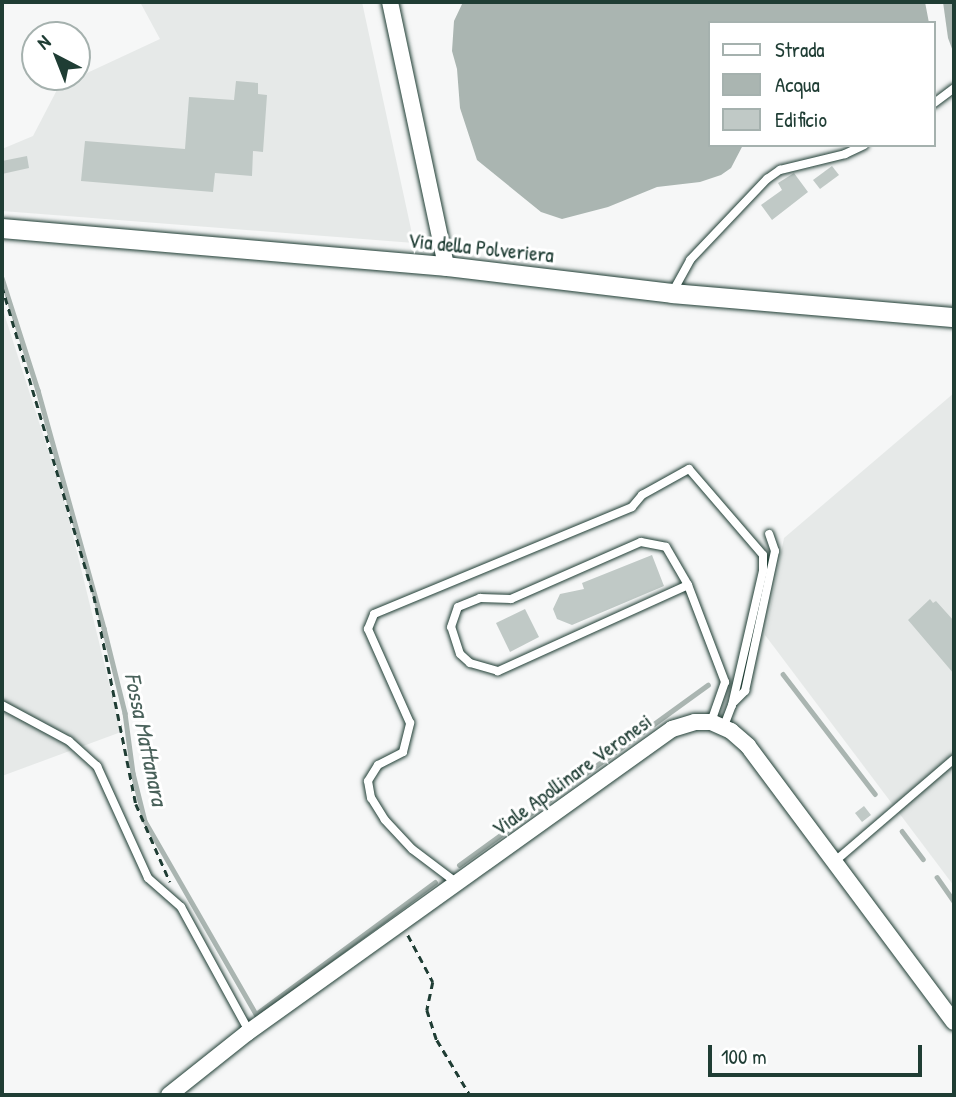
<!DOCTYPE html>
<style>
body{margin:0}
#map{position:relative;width:956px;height:1097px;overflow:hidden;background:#f6f7f7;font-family:"Patrick Hand",sans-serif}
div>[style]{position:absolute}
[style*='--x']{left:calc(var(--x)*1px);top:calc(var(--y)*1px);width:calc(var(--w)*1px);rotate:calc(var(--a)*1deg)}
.built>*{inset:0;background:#e6e9e8}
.water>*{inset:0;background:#aab5b1}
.stream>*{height:4.5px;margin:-2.25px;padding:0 2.25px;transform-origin:2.25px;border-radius:2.25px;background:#aab5b1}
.building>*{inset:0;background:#c0c9c6}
.path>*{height:2.5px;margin-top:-1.25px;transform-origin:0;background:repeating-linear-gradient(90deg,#1f3d34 0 7px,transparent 0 12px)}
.roads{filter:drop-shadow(0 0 2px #1f3d34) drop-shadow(0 0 2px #1f3d34)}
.service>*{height:8px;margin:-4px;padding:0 4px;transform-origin:4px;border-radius:4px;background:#fff}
.minor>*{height:16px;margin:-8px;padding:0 8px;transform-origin:8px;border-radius:8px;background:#fff}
.tertiary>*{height:19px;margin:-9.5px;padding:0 9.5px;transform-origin:9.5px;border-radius:9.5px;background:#fff}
span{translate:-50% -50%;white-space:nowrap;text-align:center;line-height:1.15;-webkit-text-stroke:6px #fff;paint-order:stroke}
.street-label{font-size:21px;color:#1f3d34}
.water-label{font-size:23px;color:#49615a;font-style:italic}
.frame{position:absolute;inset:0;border:4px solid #1f3d34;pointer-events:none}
.legend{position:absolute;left:708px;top:21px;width:228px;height:126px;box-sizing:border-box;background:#fff;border:2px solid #a5b1ae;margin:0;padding:9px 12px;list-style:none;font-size:21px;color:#1f3d34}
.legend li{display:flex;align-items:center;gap:14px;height:35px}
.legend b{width:35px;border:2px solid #a5b1ae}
.north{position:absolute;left:21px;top:21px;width:70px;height:70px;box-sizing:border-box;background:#fff;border:2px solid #a5b1ae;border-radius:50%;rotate:318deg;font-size:19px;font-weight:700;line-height:28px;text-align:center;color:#1f3d34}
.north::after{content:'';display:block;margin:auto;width:24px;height:32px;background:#1f3d34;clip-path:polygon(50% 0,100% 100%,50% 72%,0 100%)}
.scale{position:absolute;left:708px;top:1045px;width:214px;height:32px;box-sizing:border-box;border:4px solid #1f3d34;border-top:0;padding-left:9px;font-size:21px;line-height:24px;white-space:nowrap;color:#1f3d34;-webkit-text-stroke:5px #fff;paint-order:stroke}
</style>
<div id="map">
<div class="built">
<div style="clip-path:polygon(140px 2px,252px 2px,254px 4px,260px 2px,362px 2px,414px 243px,2px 211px,2px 149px,33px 136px,59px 86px,160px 39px)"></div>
<div style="clip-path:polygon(2px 307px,65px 503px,121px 732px,2px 776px)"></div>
<div style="clip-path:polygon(954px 393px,954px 886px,765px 635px,784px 538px)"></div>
</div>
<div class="water">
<div style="clip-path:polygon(463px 2px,925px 2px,929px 23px,709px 23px,709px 145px,743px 145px,731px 168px,721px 175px,700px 182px,657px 187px,608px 207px,562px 219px,541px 212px,477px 160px,460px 108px,457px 69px,452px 51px,454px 21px)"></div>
<div style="clip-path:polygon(943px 2px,954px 2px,954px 54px,948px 38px)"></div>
</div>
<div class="stream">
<div style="--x:2;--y:278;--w:118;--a:72.2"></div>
<div style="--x:38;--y:390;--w:247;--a:74.5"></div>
<div style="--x:104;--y:628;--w:88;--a:76.1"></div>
<div style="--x:125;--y:713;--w:61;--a:82.4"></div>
<div style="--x:133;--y:773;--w:49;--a:76"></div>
<div style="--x:145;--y:821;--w:223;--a:60.1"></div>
<div style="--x:256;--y:1014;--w:222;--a:-36.4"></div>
<div style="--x:783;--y:674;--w:151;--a:52.5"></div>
<div style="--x:902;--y:831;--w:35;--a:53"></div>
<div style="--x:459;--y:865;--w:307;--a:-35.9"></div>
<div style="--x:937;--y:877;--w:29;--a:55"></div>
</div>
<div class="building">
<div style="clip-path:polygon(236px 81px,258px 83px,258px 94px,267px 95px,263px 152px,253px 151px,252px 176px,215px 173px,213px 192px,81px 181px,85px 141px,185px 149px,189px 97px,234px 100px)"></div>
<div style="clip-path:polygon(27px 156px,29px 168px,2px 174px,2px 161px)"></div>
<div style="clip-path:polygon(832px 166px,839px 175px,820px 189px,813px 180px)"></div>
<div style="clip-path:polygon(794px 173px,808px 192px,772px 220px,761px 205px,782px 190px,778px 183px)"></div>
<div style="clip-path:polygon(652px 555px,664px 586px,572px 625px,557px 619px,553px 609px,560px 594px,584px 589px,582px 583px)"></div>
<div style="clip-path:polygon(930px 599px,933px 603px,936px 601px,954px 621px,954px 674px,908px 620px)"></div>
<div style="clip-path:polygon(525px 609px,539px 637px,510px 652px,496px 623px)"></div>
<div style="clip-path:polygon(864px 806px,871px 815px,862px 822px,855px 813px)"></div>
</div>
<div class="path">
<div style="--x:2;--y:286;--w:323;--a:73.5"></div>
<div style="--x:94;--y:596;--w:212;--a:78.6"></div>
<div style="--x:136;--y:804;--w:85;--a:66.4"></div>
<div style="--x:408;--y:935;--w:53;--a:62"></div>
<div style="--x:433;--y:982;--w:29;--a:102"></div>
<div style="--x:427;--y:1010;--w:32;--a:72"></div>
<div style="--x:437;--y:1040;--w:64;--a:59"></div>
</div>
<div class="roads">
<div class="service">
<div style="--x:933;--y:104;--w:26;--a:-37"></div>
<div style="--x:672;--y:293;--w:38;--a:-61"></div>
<div style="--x:690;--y:260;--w:112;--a:-46.5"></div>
<div style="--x:767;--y:179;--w:16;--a:-35"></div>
<div style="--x:780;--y:170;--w:67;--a:-13.8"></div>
<div style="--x:845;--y:154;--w:21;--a:-25"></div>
<div style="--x:688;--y:585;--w:209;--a:155.6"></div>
<div style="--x:498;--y:671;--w:29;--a:-164"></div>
<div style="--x:470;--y:663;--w:13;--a:-138"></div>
<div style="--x:460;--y:654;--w:28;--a:-108"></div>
<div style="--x:451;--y:627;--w:21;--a:-71"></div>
<div style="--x:458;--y:607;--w:24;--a:-22"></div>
<div style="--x:480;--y:598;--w:31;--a:2"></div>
<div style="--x:511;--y:599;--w:142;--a:-23.7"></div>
<div style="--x:641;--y:542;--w:25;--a:11"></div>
<div style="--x:666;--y:547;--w:44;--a:59.9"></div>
<div style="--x:688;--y:585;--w:104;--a:69.1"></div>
<div style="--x:725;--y:682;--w:42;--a:109.3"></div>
<div style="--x:734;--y:702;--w:16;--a:-45"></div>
<div style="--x:745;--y:691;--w:143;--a:-77.9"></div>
<div style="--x:775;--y:551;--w:18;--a:-109"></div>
<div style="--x:2;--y:705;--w:76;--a:28.2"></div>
<div style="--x:69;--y:741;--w:38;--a:42"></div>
<div style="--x:97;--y:766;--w:123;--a:65.5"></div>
<div style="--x:148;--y:878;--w:44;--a:41.3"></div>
<div style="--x:181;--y:907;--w:141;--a:61.3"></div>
<div style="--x:834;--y:862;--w:158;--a:-40.6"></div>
<div style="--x:457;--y:883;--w:56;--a:-142.9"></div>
<div style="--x:412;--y:849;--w:40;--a:-133"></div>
<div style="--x:385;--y:820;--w:26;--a:-122"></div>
<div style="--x:371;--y:798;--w:17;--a:-100"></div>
<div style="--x:368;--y:781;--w:19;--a:-58"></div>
<div style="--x:378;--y:765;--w:28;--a:-27"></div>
<div style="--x:403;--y:752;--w:30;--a:-76"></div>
<div style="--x:410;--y:723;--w:103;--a:-114.1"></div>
<div style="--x:368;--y:629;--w:16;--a:-68"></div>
<div style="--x:374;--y:614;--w:279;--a:-22.5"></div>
<div style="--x:632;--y:507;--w:16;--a:-50"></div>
<div style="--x:642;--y:495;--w:54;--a:-29"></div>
<div style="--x:689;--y:469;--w:113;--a:49.3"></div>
<div style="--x:763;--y:555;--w:16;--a:90"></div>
<div style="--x:763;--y:571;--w:138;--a:103"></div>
<div style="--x:732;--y:705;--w:25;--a:111"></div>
</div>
<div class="minor">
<div style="--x:390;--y:2;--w:270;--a:78"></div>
<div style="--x:169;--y:1095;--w:100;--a:-38.5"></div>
<div style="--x:247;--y:1033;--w:523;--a:-35.58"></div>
<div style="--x:672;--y:729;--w:24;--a:-17"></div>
<div style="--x:695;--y:722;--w:16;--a:0"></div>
<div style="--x:711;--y:722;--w:22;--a:24"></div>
<div style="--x:731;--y:731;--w:23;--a:41"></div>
<div style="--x:748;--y:746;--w:344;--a:53.3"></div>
</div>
<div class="tertiary">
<div style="--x:2;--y:228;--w:446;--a:4.9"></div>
<div style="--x:446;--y:266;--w:228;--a:6.8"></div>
<div style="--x:672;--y:293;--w:283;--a:4.9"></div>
</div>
</div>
<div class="street-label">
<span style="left:481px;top:248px;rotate:6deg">Via della Polveriera</span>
<span style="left:572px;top:775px;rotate:-36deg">Viale Apollinare Veronesi</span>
</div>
<div class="water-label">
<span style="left:146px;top:739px;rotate:78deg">Fossa Mattanara</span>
</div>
<div class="frame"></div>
<ul class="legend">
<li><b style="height:9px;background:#fff"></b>Strada</li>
<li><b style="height:19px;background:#aab5b1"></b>Acqua</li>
<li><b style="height:19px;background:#c0c9c6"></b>Edificio</li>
</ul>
<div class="north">N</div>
<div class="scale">100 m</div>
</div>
